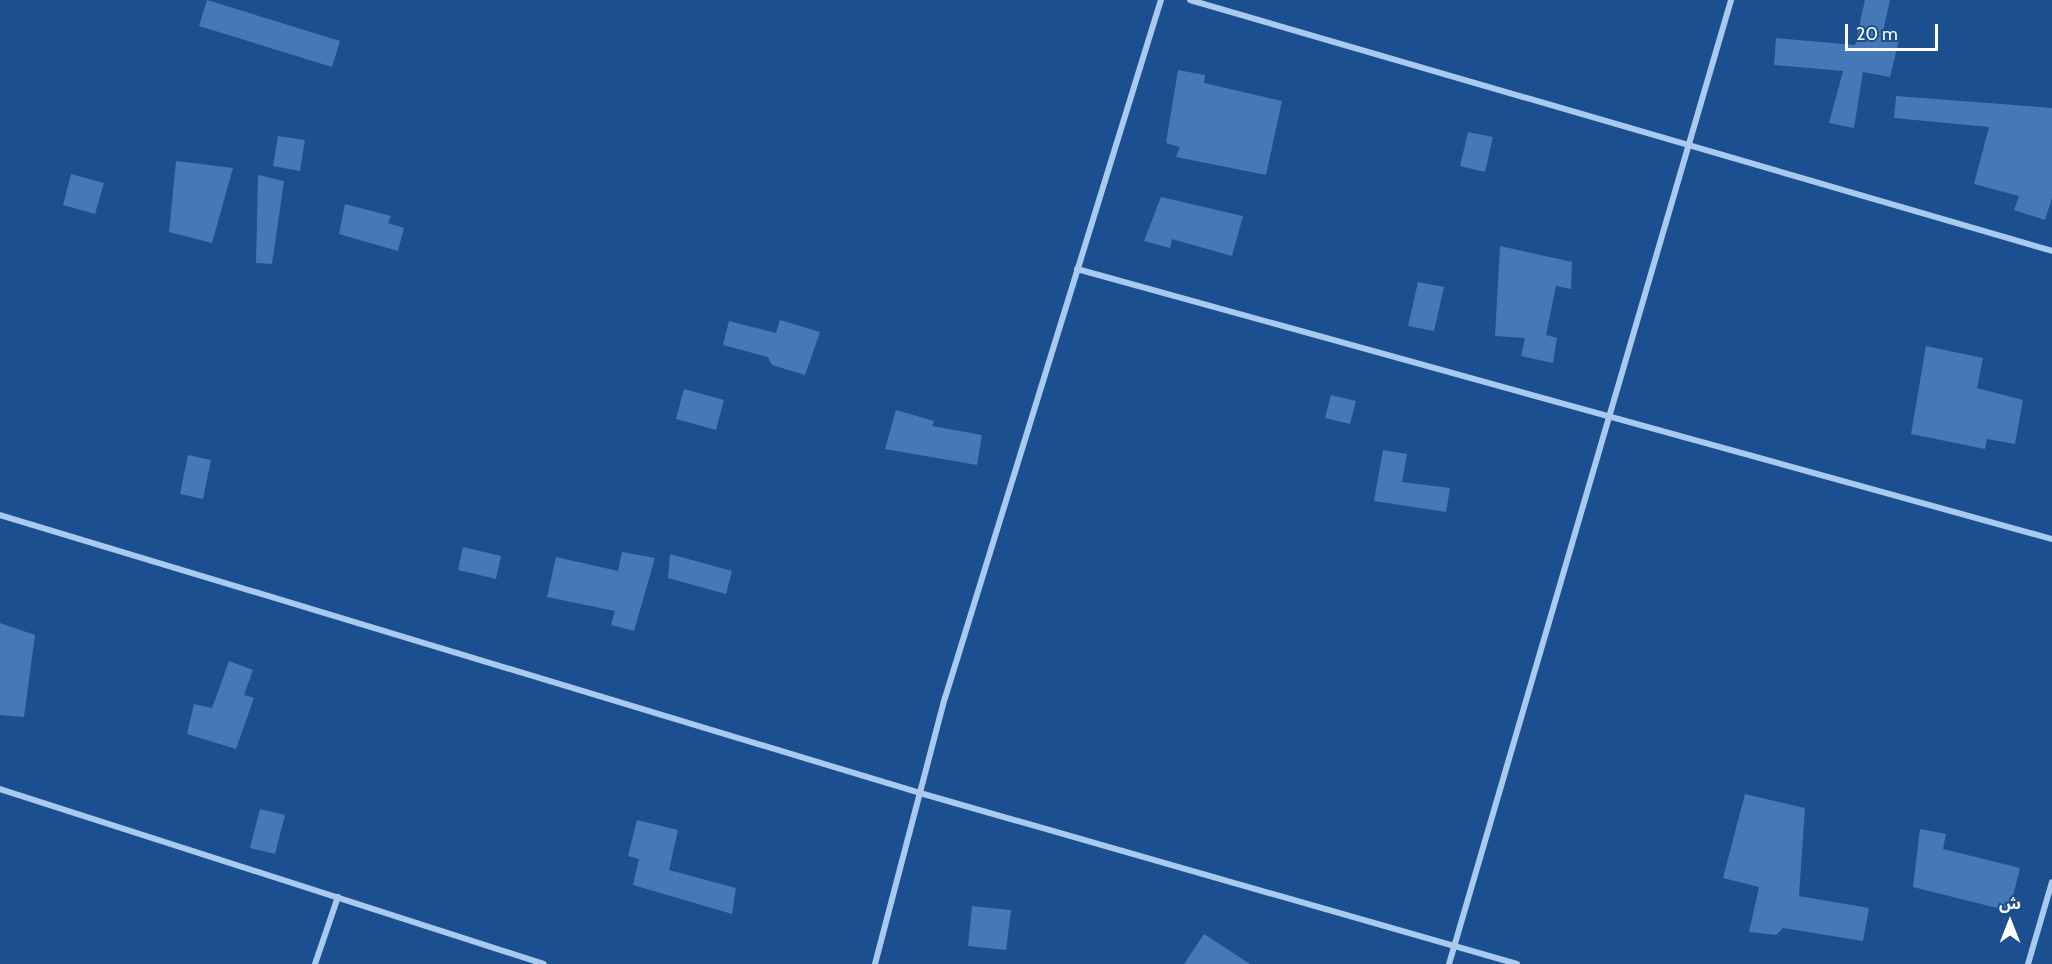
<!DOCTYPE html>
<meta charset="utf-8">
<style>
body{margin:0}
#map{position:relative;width:2052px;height:964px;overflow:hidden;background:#1b4f8f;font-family:Cabin,"Noto Sans Arabic",sans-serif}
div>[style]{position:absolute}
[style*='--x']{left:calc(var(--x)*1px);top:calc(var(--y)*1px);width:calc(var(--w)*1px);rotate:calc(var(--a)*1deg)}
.building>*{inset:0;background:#4478b7}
.minor>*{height:6px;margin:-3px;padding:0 3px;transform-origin:3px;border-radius:3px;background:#a9c9ee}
span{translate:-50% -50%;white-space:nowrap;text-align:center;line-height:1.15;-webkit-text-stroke:4.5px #1b4f8f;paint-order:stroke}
.north{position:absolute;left:1980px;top:892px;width:60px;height:60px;-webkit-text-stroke:4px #1b4f8f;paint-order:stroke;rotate:0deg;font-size:16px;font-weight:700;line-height:24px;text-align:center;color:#fff}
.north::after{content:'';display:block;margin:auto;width:21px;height:27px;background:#fff;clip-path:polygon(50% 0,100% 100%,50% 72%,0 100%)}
.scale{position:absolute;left:1845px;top:24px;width:93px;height:27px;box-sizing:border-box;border:3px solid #fff;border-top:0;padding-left:8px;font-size:18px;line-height:21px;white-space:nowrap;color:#fff;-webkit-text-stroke:4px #1b4f8f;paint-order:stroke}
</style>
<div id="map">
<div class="building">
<div style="clip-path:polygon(207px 0,340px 41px,332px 67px,199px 26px)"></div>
<div style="clip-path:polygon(1865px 0,1890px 0,1882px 36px,1899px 40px,1890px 77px,1863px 72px,1854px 128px,1829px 123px,1843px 71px,1774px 65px,1776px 38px,1855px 45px)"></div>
<div style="clip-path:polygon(1178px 70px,1205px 75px,1204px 83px,1282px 101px,1266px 175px,1176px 157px,1180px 147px,1166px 143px)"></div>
<div style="clip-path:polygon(1896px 96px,2052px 108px,2052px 198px,2045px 220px,2014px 210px,2019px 196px,1974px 184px,1989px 127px,1894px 118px)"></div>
<div style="clip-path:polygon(1468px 132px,1493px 137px,1485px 172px,1460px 166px)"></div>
<div style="clip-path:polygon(278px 136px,305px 140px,300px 171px,273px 166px)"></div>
<div style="clip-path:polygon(176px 161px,233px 168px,212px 243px,169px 232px)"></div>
<div style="clip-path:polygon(71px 174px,104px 183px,95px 214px,63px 205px)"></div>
<div style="clip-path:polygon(258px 175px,284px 181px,272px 264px,256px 263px)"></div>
<div style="clip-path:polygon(1161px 197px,1243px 216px,1232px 256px,1172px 239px,1170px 248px,1144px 241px)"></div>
<div style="clip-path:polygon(345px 204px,391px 216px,388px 223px,404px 228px,398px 251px,339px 234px)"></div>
<div style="clip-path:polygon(1500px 246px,1572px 262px,1571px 289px,1556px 286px,1546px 335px,1557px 338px,1553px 363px,1521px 356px,1525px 338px,1495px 336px)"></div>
<div style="clip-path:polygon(1418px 282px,1444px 287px,1434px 331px,1408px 326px)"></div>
<div style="clip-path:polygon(780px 320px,820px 332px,805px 375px,772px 365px,768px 357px,723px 345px,729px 321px,776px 333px)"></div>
<div style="clip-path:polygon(1926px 346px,1983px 358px,1977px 388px,2023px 400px,2015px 444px,1987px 439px,1985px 449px,1911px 434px)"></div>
<div style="clip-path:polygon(684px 389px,724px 400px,716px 430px,676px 419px)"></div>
<div style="clip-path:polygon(1331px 395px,1356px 401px,1350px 424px,1325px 418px)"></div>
<div style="clip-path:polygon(896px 410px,934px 421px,932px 426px,982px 435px,977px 465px,885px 449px)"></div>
<div style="clip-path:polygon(1383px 450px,1407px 454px,1402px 482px,1450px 488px,1446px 512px,1374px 501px)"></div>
<div style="clip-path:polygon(188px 455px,211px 460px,203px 499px,180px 494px)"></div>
<div style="clip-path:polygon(463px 547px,501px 556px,496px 579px,458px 570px)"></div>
<div style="clip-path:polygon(622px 552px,655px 558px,634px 631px,611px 625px,615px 611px,547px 597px,556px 557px,618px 571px)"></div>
<div style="clip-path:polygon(670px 554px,732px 571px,726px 594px,668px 578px)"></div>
<div style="clip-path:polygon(0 623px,35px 635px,24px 717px,0 715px)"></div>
<div style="clip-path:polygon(229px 661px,253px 670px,244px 695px,254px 698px,236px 749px,187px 734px,194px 704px,212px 708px)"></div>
<div style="clip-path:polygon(1745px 794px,1805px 808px,1799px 896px,1869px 908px,1863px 941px,1783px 928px,1776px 935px,1749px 932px,1759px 887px,1723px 878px)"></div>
<div style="clip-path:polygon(260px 809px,285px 815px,275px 854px,250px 848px)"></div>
<div style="clip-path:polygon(637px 820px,678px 830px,669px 870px,736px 888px,732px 914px,633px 885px,639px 859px,628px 856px)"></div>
<div style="clip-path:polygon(1920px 829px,1946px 834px,1943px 849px,2020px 868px,2009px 911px,1913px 887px)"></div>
<div style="clip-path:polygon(972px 906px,1011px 910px,1006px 950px,968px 946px)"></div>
<div style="clip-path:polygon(1204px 934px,1250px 964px,1184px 964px)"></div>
</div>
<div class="minor">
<div style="--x:1190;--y:0;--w:898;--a:16.23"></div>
<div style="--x:1077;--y:269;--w:1012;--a:15.48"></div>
<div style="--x:0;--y:515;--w:961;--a:16.81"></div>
<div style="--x:920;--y:793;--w:621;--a:15.98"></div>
<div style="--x:0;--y:789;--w:571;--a:17.83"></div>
<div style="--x:315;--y:964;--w:71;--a:-71.1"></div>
<div style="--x:875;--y:964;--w:275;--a:-75.3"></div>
<div style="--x:945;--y:698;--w:731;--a:-72.81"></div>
<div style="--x:1449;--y:964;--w:1004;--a:-73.69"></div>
<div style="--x:2028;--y:964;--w:85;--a:-73.7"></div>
</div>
<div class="north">ش</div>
<div class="scale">20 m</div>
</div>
